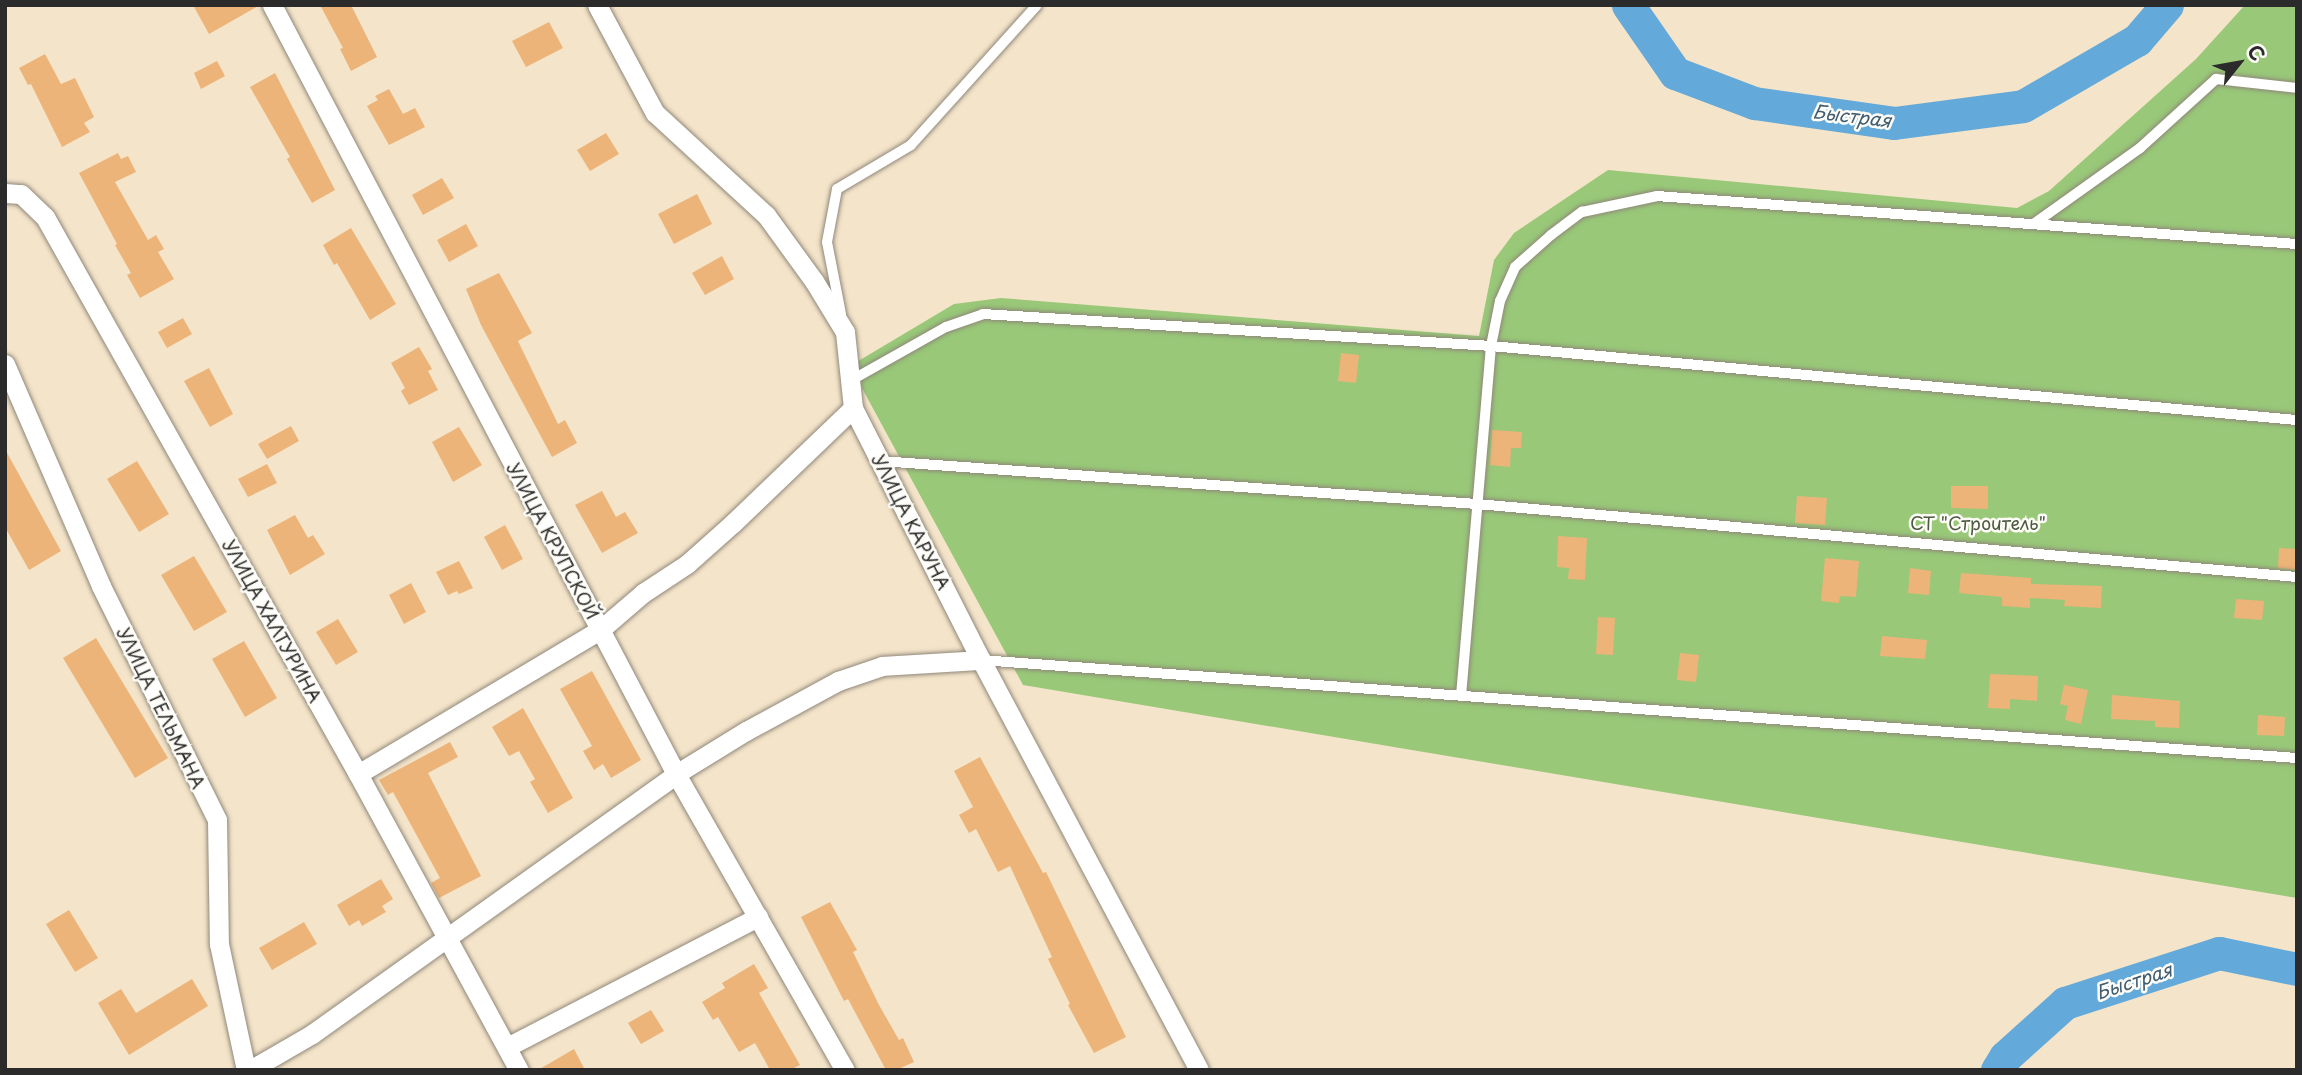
<!DOCTYPE html>
<meta charset="utf-8">
<style>
body{margin:0}
#map{position:relative;width:2302px;height:1075px;overflow:hidden;background:#f4e4ca;font-family:"Playpen Sans",sans-serif}
div>[style]{position:absolute}
[style*='--x']{left:calc(var(--x)*1px);top:calc(var(--y)*1px);width:calc(var(--w)*1px);rotate:calc(var(--a)*1deg)}
.green>*{inset:0;background:#98c878}
.river>*{height:33px;margin:-16.5px;padding:0 16.5px;transform-origin:16.5px;border-radius:16.5px;background:#63a9d9}
.building>*{inset:0;background:#edb479}
.roads{filter:drop-shadow(0 0 2px #90887a) drop-shadow(0 0 2px #90887a)}
.lane>*{height:10px;margin:-5px;padding:0 5px;transform-origin:5px;border-radius:5px;background:#fff}
.street>*{height:19px;margin:-9.5px;padding:0 9.5px;transform-origin:9.5px;border-radius:9.5px;background:#fff}
span{translate:-50% -50%;white-space:nowrap;text-align:center;line-height:1.15;-webkit-text-stroke:5px #fdfcf7;paint-order:stroke}
.street-label{font-size:18px;color:#2b2b2b}
.park-label{font-size:18px;color:#4c5a42}
.water-label{font-size:19px;color:#415d71;font-style:italic}
.frame{position:absolute;inset:0;border:7px solid #2b2b2b;pointer-events:none}
.north{position:absolute;left:2204px;top:28px;width:70px;height:70px;-webkit-text-stroke:5px #fdfcf7;paint-order:stroke;rotate:59deg;font-size:19px;font-weight:700;line-height:28px;text-align:center;color:#2b2b2b}
.north::after{content:'';display:block;margin:auto;width:24px;height:32px;background:#2b2b2b;clip-path:polygon(50% 0,100% 100%,50% 72%,0 100%)}
</style>
<div id="map">
<div class="green">
<div style="clip-path:polygon(2245px 5px,2297px 5px,2297px 898px,1023px 685px,850px 366px,954px 304px,1001px 298px,1479px 336px,1494px 260px,1514px 233px,1608px 170px,2017px 208px,2049px 191px,2196px 59px)"></div>
</div>
<div class="river">
<div style="--x:1628;--y:5;--w:83;--a:55.3"></div>
<div style="--x:1675;--y:73;--w:85;--a:20.8"></div>
<div style="--x:1754;--y:103;--w:141;--a:8.1"></div>
<div style="--x:1894;--y:123;--w:130;--a:-7.5"></div>
<div style="--x:2023;--y:106;--w:132;--a:-30.1"></div>
<div style="--x:2137;--y:40;--w:46;--a:-49.4"></div>
<div style="--x:1997;--y:1070;--w:15;--a:-58"></div>
<div style="--x:2005;--y:1057;--w:81;--a:-42"></div>
<div style="--x:2065;--y:1003;--w:162;--a:-18"></div>
<div style="--x:2219;--y:953;--w:80;--a:11.6"></div>
</div>
<div class="building">
<div style="clip-path:polygon(193px 5px,260px 5px,209px 34px)"></div>
<div style="clip-path:polygon(320px 5px,351px 5px,377px 57px,351px 71px,340px 49px,343px 48px)"></div>
<div style="clip-path:polygon(549px 22px,563px 48px,526px 67px,512px 41px)"></div>
<div style="clip-path:polygon(45px 54px,61px 84px,75px 78px,94px 117px,84px 123px,90px 132px,62px 147px,31px 84px,28px 85px,19px 68px)"></div>
<div style="clip-path:polygon(217px 61px,225px 76px,201px 89px,194px 73px)"></div>
<div style="clip-path:polygon(275px 73px,335px 190px,312px 203px,287px 159px,290px 157px,250px 87px)"></div>
<div style="clip-path:polygon(389px 89px,403px 114px,415px 108px,425px 127px,389px 145px,367px 106px,378px 100px,375px 96px)"></div>
<div style="clip-path:polygon(606px 133px,619px 154px,590px 171px,577px 150px)"></div>
<div style="clip-path:polygon(118px 153px,121px 159px,128px 156px,136px 172px,115px 182px,148px 240px,156px 235px,164px 249px,158px 252px,174px 279px,140px 298px,127px 275px,131px 273px,115px 245px,117px 244px,79px 173px)"></div>
<div style="clip-path:polygon(442px 178px,454px 198px,423px 215px,412px 195px)"></div>
<div style="clip-path:polygon(697px 194px,712px 224px,674px 244px,658px 214px)"></div>
<div style="clip-path:polygon(466px 224px,478px 246px,449px 262px,437px 240px)"></div>
<div style="clip-path:polygon(351px 228px,396px 304px,370px 320px,337px 263px,334px 265px,323px 245px)"></div>
<div style="clip-path:polygon(722px 256px,734px 279px,705px 295px,692px 273px)"></div>
<div style="clip-path:polygon(499px 273px,532px 333px,518px 341px,558px 424px,565px 420px,577px 443px,552px 457px,481px 325px,466px 289px)"></div>
<div style="clip-path:polygon(183px 318px,192px 334px,167px 348px,158px 332px)"></div>
<div style="clip-path:polygon(419px 347px,432px 369px,428px 371px,438px 390px,409px 405px,401px 391px,405px 388px,391px 363px)"></div>
<div style="clip-path:polygon(1341px 353px,1359px 355px,1356px 383px,1338px 381px)"></div>
<div style="clip-path:polygon(209px 368px,233px 414px,210px 427px,184px 381px)"></div>
<div style="clip-path:polygon(291px 426px,299px 441px,267px 459px,258px 444px)"></div>
<div style="clip-path:polygon(459px 427px,482px 465px,453px 482px,432px 442px)"></div>
<div style="clip-path:polygon(1492px 430px,1522px 432px,1521px 448px,1511px 448px,1510px 467px,1490px 465px)"></div>
<div style="clip-path:polygon(5px 449px,61px 551px,29px 570px,5px 527px)"></div>
<div style="clip-path:polygon(137px 461px,169px 514px,139px 532px,107px 479px)"></div>
<div style="clip-path:polygon(267px 464px,277px 483px,248px 497px,238px 479px)"></div>
<div style="clip-path:polygon(1951px 486px,1988px 486px,1988px 509px,1951px 508px)"></div>
<div style="clip-path:polygon(602px 491px,616px 517px,625px 512px,638px 533px,602px 553px,575px 505px)"></div>
<div style="clip-path:polygon(1797px 496px,1827px 498px,1825px 525px,1795px 523px)"></div>
<div style="clip-path:polygon(295px 515px,308px 538px,313px 535px,325px 554px,290px 575px,267px 530px)"></div>
<div style="clip-path:polygon(505px 525px,523px 559px,502px 570px,484px 537px)"></div>
<div style="clip-path:polygon(1558px 536px,1587px 538px,1585px 580px,1568px 579px,1569px 568px,1557px 567px)"></div>
<div style="clip-path:polygon(2279px 548px,2297px 549px,2297px 570px,2278px 568px)"></div>
<div style="clip-path:polygon(194px 556px,227px 612px,194px 631px,161px 575px)"></div>
<div style="clip-path:polygon(1825px 558px,1859px 561px,1856px 597px,1840px 596px,1839px 603px,1821px 601px)"></div>
<div style="clip-path:polygon(459px 561px,473px 588px,459px 594px,457px 591px,448px 595px,436px 572px)"></div>
<div style="clip-path:polygon(1910px 568px,1931px 571px,1929px 595px,1908px 593px)"></div>
<div style="clip-path:polygon(1961px 573px,2031px 578px,2031px 584px,2102px 586px,2101px 608px,2064px 606px,2065px 600px,2030px 598px,2030px 608px,2002px 606px,2002px 597px,1959px 593px)"></div>
<div style="clip-path:polygon(411px 583px,426px 612px,404px 624px,389px 595px)"></div>
<div style="clip-path:polygon(2236px 599px,2264px 601px,2262px 620px,2234px 618px)"></div>
<div style="clip-path:polygon(1598px 617px,1615px 618px,1613px 655px,1596px 654px)"></div>
<div style="clip-path:polygon(338px 619px,358px 652px,336px 665px,316px 632px)"></div>
<div style="clip-path:polygon(1882px 636px,1927px 640px,1925px 659px,1880px 656px)"></div>
<div style="clip-path:polygon(96px 638px,168px 758px,135px 778px,63px 658px)"></div>
<div style="clip-path:polygon(244px 641px,277px 698px,245px 717px,212px 659px)"></div>
<div style="clip-path:polygon(1680px 653px,1699px 655px,1696px 682px,1677px 680px)"></div>
<div style="clip-path:polygon(592px 671px,641px 760px,611px 778px,603px 764px,594px 770px,583px 751px,592px 746px,560px 689px)"></div>
<div style="clip-path:polygon(1990px 674px,2038px 676px,2037px 701px,2010px 699px,2010px 709px,1988px 708px)"></div>
<div style="clip-path:polygon(2064px 685px,2088px 690px,2081px 724px,2065px 720px,2068px 706px,2060px 704px)"></div>
<div style="clip-path:polygon(2112px 695px,2180px 701px,2179px 728px,2155px 727px,2155px 721px,2111px 719px)"></div>
<div style="clip-path:polygon(523px 708px,573px 798px,548px 813px,530px 782px,535px 779px,519px 751px,509px 756px,492px 727px)"></div>
<div style="clip-path:polygon(2258px 715px,2285px 717px,2284px 736px,2257px 735px)"></div>
<div style="clip-path:polygon(450px 742px,458px 757px,428px 773px,481px 876px,439px 898px,431px 883px,440px 878px,393px 792px,388px 795px,379px 780px)"></div>
<div style="clip-path:polygon(980px 757px,1043px 873px,1046px 872px,1126px 1037px,1094px 1053px,1068px 1005px,1070px 1004px,1048px 959px,1052px 957px,1010px 866px,998px 872px,976px 829px,969px 833px,959px 815px,973px 807px,954px 771px)"></div>
<div style="clip-path:polygon(381px 879px,393px 899px,382px 906px,386px 912px,362px 926px,359px 920px,349px 926px,337px 905px)"></div>
<div style="clip-path:polygon(830px 902px,857px 950px,853px 952px,879px 1005px,899px 1040px,903px 1038px,914px 1062px,896px 1070px,886px 1070px,848px 999px,844px 1001px,801px 917px)"></div>
<div style="clip-path:polygon(69px 910px,98px 958px,75px 972px,46px 924px)"></div>
<div style="clip-path:polygon(304px 922px,317px 944px,272px 970px,259px 948px)"></div>
<div style="clip-path:polygon(754px 964px,768px 988px,759px 993px,800px 1065px,790px 1070px,770px 1070px,755px 1043px,739px 1052px,718px 1017px,713px 1020px,702px 1002px,725px 988px,722px 983px)"></div>
<div style="clip-path:polygon(192px 979px,208px 1006px,129px 1055px,98px 1003px,121px 989px,136px 1013px)"></div>
<div style="clip-path:polygon(651px 1010px,664px 1031px,641px 1044px,628px 1023px)"></div>
<div style="clip-path:polygon(574px 1049px,585px 1070px,538px 1070px)"></div>
</div>
<div class="roads">
<div class="lane">
<div style="--x:2035;--y:223;--w:129;--a:-35.5"></div>
<div style="--x:2140;--y:148;--w:103;--a:-42.2"></div>
<div style="--x:2216;--y:79;--w:81;--a:6.3"></div>
<div style="--x:841;--y:314;--w:73;--a:-101"></div>
<div style="--x:827;--y:242;--w:54;--a:-79.3"></div>
<div style="--x:837;--y:189;--w:86;--a:-30.7"></div>
<div style="--x:911;--y:145;--w:188;--a:-48"></div>
<div style="--x:850;--y:381;--w:110;--a:-29.4"></div>
<div style="--x:946;--y:327;--w:39;--a:-19"></div>
<div style="--x:983;--y:314;--w:509;--a:3.6"></div>
<div style="--x:1491;--y:346;--w:809;--a:5.25"></div>
<div style="--x:880;--y:461;--w:599;--a:4.12"></div>
<div style="--x:1477;--y:504;--w:823;--a:5.09"></div>
<div style="--x:981;--y:660;--w:1320;--a:4.26"></div>
<div style="--x:1461;--y:696;--w:351;--a:-85.1"></div>
<div style="--x:1491;--y:346;--w:46;--a:-78.7"></div>
<div style="--x:1500;--y:301;--w:37;--a:-66"></div>
<div style="--x:1515;--y:267;--w:48;--a:-41.6"></div>
<div style="--x:1551;--y:235;--w:39;--a:-37"></div>
<div style="--x:1582;--y:212;--w:77;--a:-12"></div>
<div style="--x:1657;--y:196;--w:642;--a:4.29"></div>
</div>
<div class="street">
<div style="--x:272;--y:5;--w:869;--a:62.28"></div>
<div style="--x:676;--y:774;--w:341;--a:60.3"></div>
<div style="--x:597;--y:5;--w:123;--a:61.8"></div>
<div style="--x:655;--y:113;--w:151;--a:42.6"></div>
<div style="--x:766;--y:215;--w:82;--a:54"></div>
<div style="--x:814;--y:281;--w:60;--a:58.7"></div>
<div style="--x:845;--y:332;--w:76;--a:84"></div>
<div style="--x:853;--y:408;--w:283;--a:63.1"></div>
<div style="--x:981;--y:660;--w:464;--a:62"></div>
<div style="--x:5;--y:193;--w:16;--a:4"></div>
<div style="--x:21;--y:194;--w:33;--a:44"></div>
<div style="--x:45;--y:217;--w:639;--a:60.67"></div>
<div style="--x:358;--y:774;--w:337;--a:61.5"></div>
<div style="--x:5;--y:364;--w:242;--a:66.6"></div>
<div style="--x:101;--y:586;--w:261;--a:63.6"></div>
<div style="--x:217;--y:820;--w:124;--a:89.1"></div>
<div style="--x:219;--y:944;--w:129;--a:77.9"></div>
<div style="--x:358;--y:774;--w:282;--a:-30.8"></div>
<div style="--x:600;--y:630;--w:57;--a:-40.7"></div>
<div style="--x:643;--y:593;--w:53;--a:-33.4"></div>
<div style="--x:687;--y:564;--w:62;--a:-41.7"></div>
<div style="--x:733;--y:523;--w:166;--a:-43.8"></div>
<div style="--x:507;--y:1047;--w:283;--a:-27.4"></div>
<div style="--x:250;--y:1070;--w:72;--a:-30.1"></div>
<div style="--x:312;--y:1034;--w:447;--a:-35.5"></div>
<div style="--x:676;--y:774;--w:82;--a:-31.6"></div>
<div style="--x:746;--y:731;--w:105;--a:-28.5"></div>
<div style="--x:838;--y:681;--w:46;--a:-18.8"></div>
<div style="--x:882;--y:666;--w:99;--a:-3.5"></div>
</div>
</div>
<div class="street-label">
<span style="left:911px;top:522px;rotate:63deg">УЛИЦА КАРУНА</span>
<span style="left:553px;top:541px;rotate:62deg">УЛИЦА КРУПСКОЙ</span>
<span style="left:272px;top:621px;rotate:61deg">УЛИЦА ХАЛТУРИНА</span>
<span style="left:161px;top:708px;rotate:64deg">УЛИЦА ТЕЛЬМАНА</span>
</div>
<div class="park-label">
<span style="left:1978px;top:523px">СТ "Строитель"</span>
</div>
<div class="water-label">
<span style="left:1852px;top:116px;rotate:7deg">Быстрая</span>
<span style="left:2134px;top:981px;rotate:-18deg">Быстрая</span>
</div>
<div class="frame"></div>
<div class="north">С</div>
</div>
